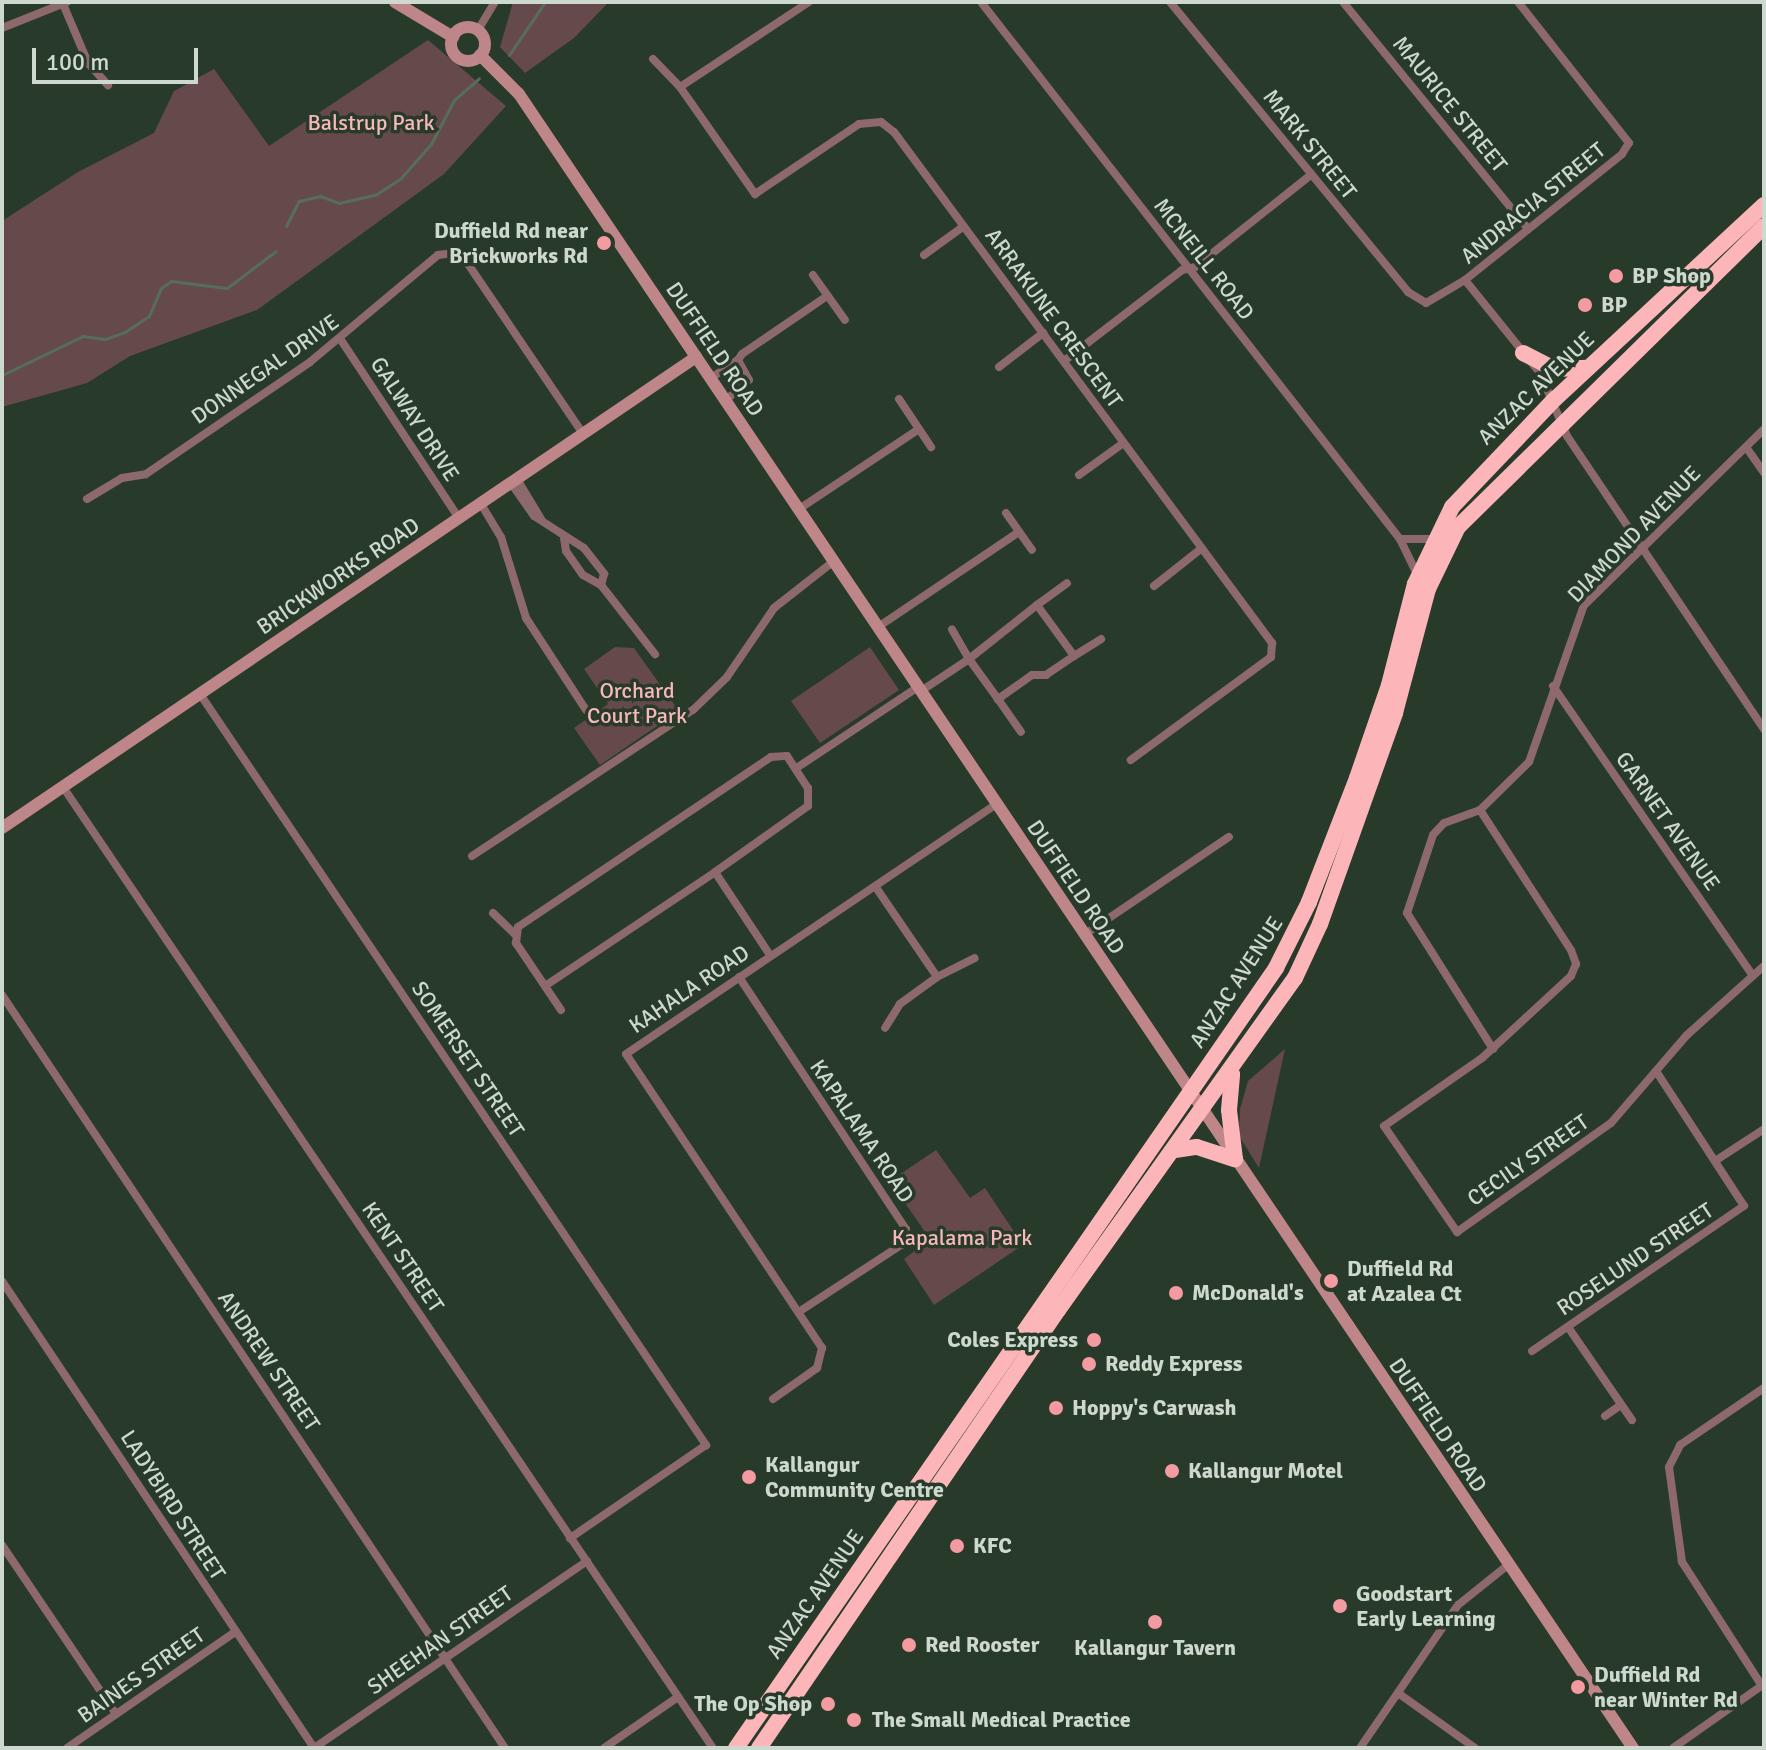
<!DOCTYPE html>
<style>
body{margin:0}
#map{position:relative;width:1766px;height:1750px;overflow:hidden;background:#283a2a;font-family:Signika,sans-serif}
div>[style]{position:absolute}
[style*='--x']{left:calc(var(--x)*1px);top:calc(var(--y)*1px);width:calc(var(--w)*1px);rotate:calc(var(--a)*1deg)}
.green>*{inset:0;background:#66494b}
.stream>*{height:3px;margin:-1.5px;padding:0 1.5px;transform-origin:1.5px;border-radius:1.5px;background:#566e59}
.street>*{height:8px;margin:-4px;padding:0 4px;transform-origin:4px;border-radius:4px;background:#8d696b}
.secondary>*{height:12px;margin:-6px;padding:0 6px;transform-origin:6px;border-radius:6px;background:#be8689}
.secondary>.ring{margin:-6px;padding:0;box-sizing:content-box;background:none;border:12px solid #be8689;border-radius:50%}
.highway>*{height:16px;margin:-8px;padding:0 8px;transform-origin:8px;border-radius:8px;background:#fcb5b9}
.dots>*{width:22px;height:22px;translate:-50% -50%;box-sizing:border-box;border:4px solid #283a2a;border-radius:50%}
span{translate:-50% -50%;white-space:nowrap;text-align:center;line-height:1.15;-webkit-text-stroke:7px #283a2a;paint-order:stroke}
.street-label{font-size:22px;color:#cdd8ce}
.park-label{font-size:22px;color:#f7b8bb}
.poi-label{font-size:22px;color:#cdd8ce;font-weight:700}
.right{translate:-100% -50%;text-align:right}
.left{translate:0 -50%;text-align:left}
.frame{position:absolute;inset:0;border:4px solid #cdd8ce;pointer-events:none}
.scale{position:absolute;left:32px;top:48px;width:166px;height:36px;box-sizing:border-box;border:4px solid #cdd8ce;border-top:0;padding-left:10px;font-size:24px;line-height:28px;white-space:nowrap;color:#cdd8ce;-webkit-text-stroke:6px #283a2a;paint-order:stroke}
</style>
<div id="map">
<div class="green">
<div style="clip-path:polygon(513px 2px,609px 2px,574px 38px,525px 73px,500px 47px)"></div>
<div style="clip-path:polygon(428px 40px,506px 106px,444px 174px,257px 310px,130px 356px,87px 383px,2px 407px,2px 221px,78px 172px,154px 133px,174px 91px,214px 69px,269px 146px)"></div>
<div style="clip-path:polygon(615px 647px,634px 648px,679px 711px,600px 765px,574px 728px,608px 704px,584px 669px)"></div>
<div style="clip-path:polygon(870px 647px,899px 690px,820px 743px,791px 701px)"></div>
<div style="clip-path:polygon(1285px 1049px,1259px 1168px,1239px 1136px,1240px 1109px,1248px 1081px)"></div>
<div style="clip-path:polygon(936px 1150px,970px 1198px,985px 1188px,1023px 1245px,934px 1305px,904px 1259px,920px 1247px,923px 1229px,890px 1181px)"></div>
</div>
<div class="stream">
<div style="--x:509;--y:55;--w:64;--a:-55.8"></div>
<div style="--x:286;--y:226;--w:28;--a:-63"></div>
<div style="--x:299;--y:201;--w:22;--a:-13"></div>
<div style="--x:320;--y:196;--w:20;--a:20"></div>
<div style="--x:339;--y:203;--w:37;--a:-13"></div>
<div style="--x:375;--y:195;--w:30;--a:-33"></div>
<div style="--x:400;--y:179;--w:47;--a:-48.5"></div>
<div style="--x:431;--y:144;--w:50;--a:-62.4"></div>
<div style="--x:454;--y:100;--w:33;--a:-41"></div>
<div style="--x:2;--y:375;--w:90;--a:-25.7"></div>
<div style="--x:83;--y:336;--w:22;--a:8"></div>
<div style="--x:105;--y:339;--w:21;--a:-19"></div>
<div style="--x:125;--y:332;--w:29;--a:-34"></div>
<div style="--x:149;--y:316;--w:30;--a:-67"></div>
<div style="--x:161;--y:288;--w:12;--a:-35"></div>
<div style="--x:171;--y:281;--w:56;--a:7.1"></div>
<div style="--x:227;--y:288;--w:61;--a:-37.1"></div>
</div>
<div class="street">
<div style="--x:981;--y:2;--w:681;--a:52.04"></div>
<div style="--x:1400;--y:539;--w:41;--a:64.1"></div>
<div style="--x:1170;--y:2;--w:375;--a:50.6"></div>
<div style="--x:1408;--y:292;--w:21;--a:31"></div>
<div style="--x:1426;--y:303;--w:45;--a:-30.5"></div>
<div style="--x:1465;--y:280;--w:201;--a:-38.7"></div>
<div style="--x:1622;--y:154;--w:13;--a:-58"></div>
<div style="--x:1629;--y:143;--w:179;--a:-128.2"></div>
<div style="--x:1343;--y:2;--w:293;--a:50.8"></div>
<div style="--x:63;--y:4;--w:64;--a:67"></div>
<div style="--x:88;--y:63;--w:30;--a:48"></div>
<div style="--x:2;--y:28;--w:70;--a:-21.8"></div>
<div style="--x:478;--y:30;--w:33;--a:-59"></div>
<div style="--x:653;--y:59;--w:39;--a:46"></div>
<div style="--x:680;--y:87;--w:131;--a:55"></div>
<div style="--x:755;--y:194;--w:125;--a:-33.9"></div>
<div style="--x:859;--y:124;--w:22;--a:-5"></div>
<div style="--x:881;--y:122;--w:16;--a:38"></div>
<div style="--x:894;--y:132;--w:636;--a:53.51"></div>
<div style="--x:1272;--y:643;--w:14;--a:94"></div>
<div style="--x:1271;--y:657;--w:174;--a:143.7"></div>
<div style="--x:680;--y:87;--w:154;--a:-33.4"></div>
<div style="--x:924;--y:255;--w:49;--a:-35.9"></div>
<div style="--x:813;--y:275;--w:55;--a:54.6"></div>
<div style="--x:1465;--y:280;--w:119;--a:51.1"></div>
<div style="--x:1540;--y:373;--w:69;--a:66.8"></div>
<div style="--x:1567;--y:436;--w:353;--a:56.1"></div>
<div style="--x:341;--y:340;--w:214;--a:56.5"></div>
<div style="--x:1064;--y:361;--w:149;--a:-37.6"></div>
<div style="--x:1182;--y:270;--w:13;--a:-13"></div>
<div style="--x:1195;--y:267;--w:149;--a:-38.5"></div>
<div style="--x:999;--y:367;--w:56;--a:-37.7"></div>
<div style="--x:711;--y:378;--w:32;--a:-34"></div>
<div style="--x:899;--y:399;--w:58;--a:56.3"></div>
<div style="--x:726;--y:400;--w:30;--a:-41"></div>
<div style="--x:749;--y:380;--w:23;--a:-119"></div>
<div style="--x:738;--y:360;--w:7;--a:-56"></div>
<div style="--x:742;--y:354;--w:103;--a:-34.3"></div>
<div style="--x:1764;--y:429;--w:252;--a:135.6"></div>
<div style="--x:1584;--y:605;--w:166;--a:109.3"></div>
<div style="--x:1529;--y:762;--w:69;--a:135.6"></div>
<div style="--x:1480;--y:810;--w:167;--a:57"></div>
<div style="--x:1571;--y:950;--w:15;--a:70"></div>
<div style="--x:1576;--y:964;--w:13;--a:113"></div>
<div style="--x:1571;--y:976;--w:121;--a:137.3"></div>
<div style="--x:1482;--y:1058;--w:119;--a:145.2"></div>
<div style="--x:1384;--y:1126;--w:129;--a:55.4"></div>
<div style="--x:1457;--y:1232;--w:189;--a:-35.3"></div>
<div style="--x:1611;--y:1123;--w:116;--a:-49.2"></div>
<div style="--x:1687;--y:1035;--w:103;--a:-41.9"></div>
<div style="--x:1746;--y:447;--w:32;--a:55"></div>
<div style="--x:1079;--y:475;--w:53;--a:-35.8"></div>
<div style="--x:517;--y:479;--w:47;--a:59"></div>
<div style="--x:511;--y:483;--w:40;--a:55.1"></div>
<div style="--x:534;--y:516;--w:59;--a:32.6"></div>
<div style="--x:584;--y:548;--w:33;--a:52"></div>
<div style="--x:604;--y:574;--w:11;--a:105"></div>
<div style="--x:87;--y:499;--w:41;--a:-31"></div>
<div style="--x:122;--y:478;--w:24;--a:-9"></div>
<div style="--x:146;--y:474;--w:199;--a:-34.3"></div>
<div style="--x:310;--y:362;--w:167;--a:-39.9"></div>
<div style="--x:438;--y:255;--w:16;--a:-7"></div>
<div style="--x:454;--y:253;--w:14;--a:34"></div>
<div style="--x:466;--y:261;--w:209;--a:55.9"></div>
<div style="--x:481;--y:504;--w:39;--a:59"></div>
<div style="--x:501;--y:537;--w:85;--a:72.8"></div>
<div style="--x:526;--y:618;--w:110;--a:56.9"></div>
<div style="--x:799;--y:509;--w:144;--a:-33.7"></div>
<div style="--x:1006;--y:513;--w:45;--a:54.9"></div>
<div style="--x:564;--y:538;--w:13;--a:81"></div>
<div style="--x:566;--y:551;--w:29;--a:55"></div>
<div style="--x:583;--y:575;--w:21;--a:29"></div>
<div style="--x:601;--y:585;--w:88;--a:52"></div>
<div style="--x:1400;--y:539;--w:33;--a:0"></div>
<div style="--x:1154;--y:586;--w:61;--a:-38.4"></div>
<div style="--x:1037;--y:605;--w:37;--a:-36"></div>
<div style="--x:878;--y:627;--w:170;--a:-34"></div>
<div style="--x:1074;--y:656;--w:32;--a:-32"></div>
<div style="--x:1553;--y:686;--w:352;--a:55.4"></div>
<div style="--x:921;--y:691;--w:58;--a:-33.7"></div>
<div style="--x:969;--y:659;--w:87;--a:-38.5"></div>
<div style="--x:1037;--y:605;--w:63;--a:54"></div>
<div style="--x:1074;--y:656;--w:34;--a:146"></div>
<div style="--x:1046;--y:675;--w:14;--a:180"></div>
<div style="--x:1032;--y:675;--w:42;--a:144.8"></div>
<div style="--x:998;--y:699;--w:49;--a:-125.9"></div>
<div style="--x:969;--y:659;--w:34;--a:-120"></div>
<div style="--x:200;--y:694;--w:906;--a:56.03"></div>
<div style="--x:706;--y:1445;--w:165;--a:145.6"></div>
<div style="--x:998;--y:699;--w:40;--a:55.1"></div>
<div style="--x:798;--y:767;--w:144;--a:-33.7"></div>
<div style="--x:63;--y:787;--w:1160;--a:55.93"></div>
<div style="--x:1480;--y:810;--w:38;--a:160"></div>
<div style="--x:1444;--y:823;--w:16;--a:133"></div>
<div style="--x:1433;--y:835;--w:82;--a:108.4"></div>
<div style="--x:1407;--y:913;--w:161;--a:57.7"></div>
<div style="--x:472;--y:856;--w:265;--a:-33.5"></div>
<div style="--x:693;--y:710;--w:47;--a:-44.1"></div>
<div style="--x:727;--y:677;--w:83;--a:-55.7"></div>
<div style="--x:774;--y:608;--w:76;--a:-38.1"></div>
<div style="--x:875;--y:886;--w:110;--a:55.7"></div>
<div style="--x:937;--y:977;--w:46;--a:143.9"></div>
<div style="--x:900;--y:1004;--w:28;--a:122"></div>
<div style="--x:493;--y:913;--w:30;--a:44"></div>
<div style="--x:1084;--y:935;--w:175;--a:-34.1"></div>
<div style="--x:739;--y:977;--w:302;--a:56.5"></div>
<div style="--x:906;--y:1229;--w:17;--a:107"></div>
<div style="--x:901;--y:1245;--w:121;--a:146.8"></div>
<div style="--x:937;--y:977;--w:42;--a:-26.6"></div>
<div style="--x:545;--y:986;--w:205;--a:-33.8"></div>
<div style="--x:715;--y:872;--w:100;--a:56.5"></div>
<div style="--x:2;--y:995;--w:906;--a:56.26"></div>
<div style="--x:561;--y:1010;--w:81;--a:-123.9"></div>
<div style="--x:516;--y:943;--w:16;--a:-83"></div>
<div style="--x:518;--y:927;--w:305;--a:-33.9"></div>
<div style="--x:771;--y:757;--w:16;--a:-4"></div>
<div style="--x:787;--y:756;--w:38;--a:57"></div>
<div style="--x:808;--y:788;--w:18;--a:90"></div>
<div style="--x:808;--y:806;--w:114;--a:144.6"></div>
<div style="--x:1715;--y:1161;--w:59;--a:-33.1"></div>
<div style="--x:2;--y:1281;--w:562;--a:56.25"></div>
<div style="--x:1568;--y:1327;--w:113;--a:55.5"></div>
<div style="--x:1532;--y:1351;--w:257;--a:-34.4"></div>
<div style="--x:1744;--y:1206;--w:161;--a:-123.1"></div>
<div style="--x:773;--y:1399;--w:54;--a:-35.2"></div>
<div style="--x:817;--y:1368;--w:21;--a:-76"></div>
<div style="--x:822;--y:1348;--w:353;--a:-123.7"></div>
<div style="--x:626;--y:1054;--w:447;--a:-34"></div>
<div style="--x:1605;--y:1416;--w:19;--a:-35"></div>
<div style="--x:2;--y:1545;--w:204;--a:56"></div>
<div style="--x:1762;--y:1686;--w:148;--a:-122.8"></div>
<div style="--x:1682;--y:1562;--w:96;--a:-97.8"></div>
<div style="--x:1669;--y:1467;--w:25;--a:-63"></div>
<div style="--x:1680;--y:1445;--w:102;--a:-34.2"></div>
<div style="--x:1398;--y:1693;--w:95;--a:35.5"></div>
<div style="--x:67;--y:1748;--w:204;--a:-34.6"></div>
<div style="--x:314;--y:1748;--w:331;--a:-34.4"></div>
<div style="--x:604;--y:1748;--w:90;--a:-34.6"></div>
<div style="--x:1360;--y:1748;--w:173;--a:-55.6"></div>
<div style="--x:1458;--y:1605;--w:65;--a:-38.8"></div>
<div style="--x:1673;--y:1748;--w:111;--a:-35.1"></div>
</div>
<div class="secondary">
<div style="--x:395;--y:2;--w:68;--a:31.1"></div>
<div class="ring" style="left:451px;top:27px;width:22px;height:22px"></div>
<div style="--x:480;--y:55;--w:55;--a:45"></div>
<div style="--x:519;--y:94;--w:1994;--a:56.04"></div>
<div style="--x:2;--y:828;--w:839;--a:-34.16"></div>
</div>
<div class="highway">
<div style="--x:1523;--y:353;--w:36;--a:27"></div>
<div style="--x:1555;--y:369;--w:33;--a:-2"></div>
<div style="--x:1175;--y:1150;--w:22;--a:-8"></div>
<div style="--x:1197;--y:1147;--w:40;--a:18"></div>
<div style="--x:1235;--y:1159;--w:49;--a:-97"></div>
<div style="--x:1229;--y:1110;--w:36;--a:-85"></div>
<div style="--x:736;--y:1748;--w:949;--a:-55.3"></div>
<div style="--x:1276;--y:968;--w:74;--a:-63.4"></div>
<div style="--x:1309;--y:902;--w:133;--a:-68.8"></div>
<div style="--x:1357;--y:778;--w:98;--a:-71"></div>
<div style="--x:1389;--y:685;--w:104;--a:-75.6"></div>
<div style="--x:1415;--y:584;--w:85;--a:-64.3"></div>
<div style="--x:1452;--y:507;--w:149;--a:-46.4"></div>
<div style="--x:1555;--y:399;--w:285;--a:-42.9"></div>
<div style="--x:759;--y:1748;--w:530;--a:-55.68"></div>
<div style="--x:1058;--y:1310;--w:408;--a:-54.5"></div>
<div style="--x:1295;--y:978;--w:60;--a:-65.2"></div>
<div style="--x:1320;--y:924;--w:224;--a:-70.4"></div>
<div style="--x:1395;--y:713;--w:128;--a:-75.1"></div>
<div style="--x:1428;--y:589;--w:69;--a:-64.2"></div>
<div style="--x:1458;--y:527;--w:429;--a:-44.5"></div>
</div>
<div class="dots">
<div style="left:604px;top:243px;background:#f49aa1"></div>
<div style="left:1616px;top:276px;background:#f49aa1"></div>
<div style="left:1585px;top:305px;background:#f49aa1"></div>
<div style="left:1331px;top:1281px;background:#f49aa1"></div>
<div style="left:1176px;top:1293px;background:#f49aa1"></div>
<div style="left:1094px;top:1340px;background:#f49aa1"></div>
<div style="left:1089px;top:1364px;background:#f49aa1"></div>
<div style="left:1056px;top:1408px;background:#f49aa1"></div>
<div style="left:1172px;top:1471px;background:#f49aa1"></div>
<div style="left:749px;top:1477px;background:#f49aa1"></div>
<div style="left:957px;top:1546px;background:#f49aa1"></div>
<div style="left:1340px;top:1606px;background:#f49aa1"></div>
<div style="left:1155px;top:1622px;background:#f49aa1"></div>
<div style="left:909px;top:1645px;background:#f49aa1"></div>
<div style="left:1578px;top:1687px;background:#f49aa1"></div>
<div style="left:828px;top:1704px;background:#f49aa1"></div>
<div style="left:854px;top:1720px;background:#f49aa1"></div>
</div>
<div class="street-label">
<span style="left:1450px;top:104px;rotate:51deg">MAURICE STREET</span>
<span style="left:1310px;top:144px;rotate:51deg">MARK STREET</span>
<span style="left:1533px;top:203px;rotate:-39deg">ANDRACIA STREET</span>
<span style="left:1204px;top:259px;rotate:52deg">MCNEILL ROAD</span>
<span style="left:1054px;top:318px;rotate:54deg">ARRAKUNE CRESCENT</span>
<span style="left:715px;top:349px;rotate:56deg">DUFFIELD ROAD</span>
<span style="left:265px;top:369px;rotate:-35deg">DONNEGAL DRIVE</span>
<span style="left:1536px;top:388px;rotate:-44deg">ANZAC AVENUE</span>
<span style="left:415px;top:419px;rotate:57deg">GALWAY DRIVE</span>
<span style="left:1634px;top:534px;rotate:-46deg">DIAMOND AVENUE</span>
<span style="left:338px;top:576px;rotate:-34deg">BRICKWORKS ROAD</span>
<span style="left:1668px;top:821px;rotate:55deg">GARNET AVENUE</span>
<span style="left:1076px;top:887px;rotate:56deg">DUFFIELD ROAD</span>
<span style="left:1236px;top:982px;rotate:-57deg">ANZAC AVENUE</span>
<span style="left:689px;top:989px;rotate:-34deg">KAHALA ROAD</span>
<span style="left:468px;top:1059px;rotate:56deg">SOMERSET STREET</span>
<span style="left:862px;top:1131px;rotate:56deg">KAPALAMA ROAD</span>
<span style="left:1528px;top:1160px;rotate:-35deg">CECILY STREET</span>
<span style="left:403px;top:1257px;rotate:56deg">KENT STREET</span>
<span style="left:1635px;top:1259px;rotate:-34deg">ROSELUND STREET</span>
<span style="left:269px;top:1361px;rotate:56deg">ANDREW STREET</span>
<span style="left:1438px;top:1425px;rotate:56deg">DUFFIELD ROAD</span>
<span style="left:173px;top:1505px;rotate:57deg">LADYBIRD STREET</span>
<span style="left:815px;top:1594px;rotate:-55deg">ANZAC AVENUE</span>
<span style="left:440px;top:1640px;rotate:-35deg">SHEEHAN STREET</span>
<span style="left:141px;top:1675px;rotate:-35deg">BAINES STREET</span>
</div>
<div class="park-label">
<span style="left:371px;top:123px">Balstrup Park</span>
<span style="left:637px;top:703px">Orchard<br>Court Park</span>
<span style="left:962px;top:1238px">Kapalama Park</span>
</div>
<div class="poi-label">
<span class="right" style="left:588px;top:243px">Duffield Rd near<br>Brickworks Rd</span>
<span class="left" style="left:1632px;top:276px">BP Shop</span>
<span class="left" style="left:1601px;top:305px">BP</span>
<span class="left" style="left:1347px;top:1281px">Duffield Rd<br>at Azalea Ct</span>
<span class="left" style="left:1192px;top:1293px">McDonald's</span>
<span class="right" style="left:1078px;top:1340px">Coles Express</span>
<span class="left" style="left:1105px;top:1364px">Reddy Express</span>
<span class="left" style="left:1072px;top:1408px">Hoppy's Carwash</span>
<span class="left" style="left:765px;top:1477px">Kallangur<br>Community Centre</span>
<span class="left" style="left:1188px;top:1471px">Kallangur Motel</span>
<span class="left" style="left:973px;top:1546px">KFC</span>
<span class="left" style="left:1356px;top:1606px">Goodstart<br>Early Learning</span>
<span class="left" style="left:925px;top:1645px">Red Rooster</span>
<span style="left:1155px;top:1648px">Kallangur Tavern</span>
<span class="left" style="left:1594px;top:1687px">Duffield Rd<br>near Winter Rd</span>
<span class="right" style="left:812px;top:1704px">The Op Shop</span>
<span class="left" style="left:872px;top:1720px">The Small Medical Practice</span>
</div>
<div class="frame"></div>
<div class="scale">100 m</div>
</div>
